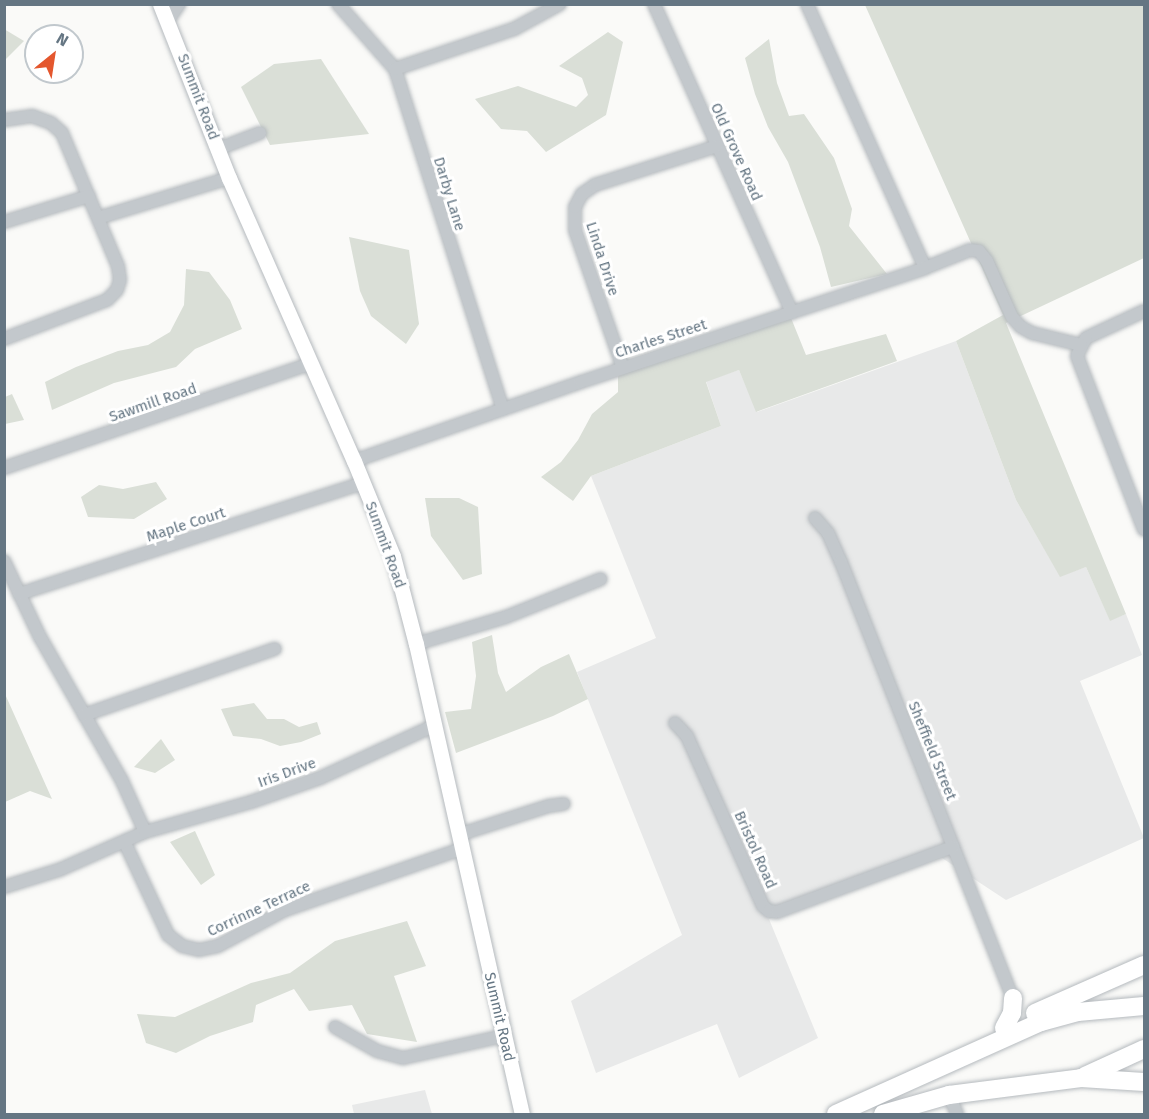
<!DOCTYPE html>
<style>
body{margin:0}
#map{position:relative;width:1149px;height:1119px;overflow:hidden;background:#fafaf8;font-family:"Fira Sans",sans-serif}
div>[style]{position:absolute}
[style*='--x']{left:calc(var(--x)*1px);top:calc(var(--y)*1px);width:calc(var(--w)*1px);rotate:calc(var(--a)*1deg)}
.built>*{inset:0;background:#e8e9e9}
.green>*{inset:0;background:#dadfd7}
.roads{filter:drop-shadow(0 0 2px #b5babe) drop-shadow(0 0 2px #b5babe)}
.minor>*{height:12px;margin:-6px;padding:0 6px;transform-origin:6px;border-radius:6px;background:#c3c8cc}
.major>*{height:15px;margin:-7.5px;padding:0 7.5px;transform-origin:7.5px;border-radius:7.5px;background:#fff}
.highway>*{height:18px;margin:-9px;padding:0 9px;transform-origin:9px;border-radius:9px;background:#fff}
span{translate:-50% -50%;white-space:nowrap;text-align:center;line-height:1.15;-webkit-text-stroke:6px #fff;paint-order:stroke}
.street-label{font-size:15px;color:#657683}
.frame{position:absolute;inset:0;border:6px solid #657683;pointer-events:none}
.north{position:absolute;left:24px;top:24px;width:60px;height:60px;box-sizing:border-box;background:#fff;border:2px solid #c1c8cd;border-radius:50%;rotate:30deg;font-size:16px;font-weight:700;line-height:24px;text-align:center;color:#657683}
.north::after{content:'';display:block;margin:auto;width:21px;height:27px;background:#e4572e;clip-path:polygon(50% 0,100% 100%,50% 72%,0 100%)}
</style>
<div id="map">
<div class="built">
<div style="clip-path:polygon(956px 341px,1016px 500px,1060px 576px,1086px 567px,1110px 620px,1126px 614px,1142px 655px,1080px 681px,1144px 838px,1006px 900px,936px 854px,769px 919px,818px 1038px,739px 1078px,717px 1024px,596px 1073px,571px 1001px,682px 935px,577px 672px,656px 638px,591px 476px,721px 426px,706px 381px,739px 370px,757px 412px)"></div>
<div style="clip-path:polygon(425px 1090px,432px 1114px,354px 1114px,352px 1105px)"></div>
</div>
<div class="green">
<div style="clip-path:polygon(865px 5px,1144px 5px,1144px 258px,1006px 323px,1126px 614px,1110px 621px,1086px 567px,1060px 577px,1016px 500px,956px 341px,1003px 315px)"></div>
<div style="clip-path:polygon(4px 29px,24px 41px,5px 60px,4px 60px)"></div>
<div style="clip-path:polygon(608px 32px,623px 42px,606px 115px,546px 152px,527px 131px,501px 129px,475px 99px,518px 86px,576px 107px,588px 95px,582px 78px,559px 66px)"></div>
<div style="clip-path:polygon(769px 39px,777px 83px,789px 116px,804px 114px,834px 158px,852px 209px,849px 226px,887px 274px,831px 287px,820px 247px,788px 162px,768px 127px,755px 94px,745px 58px)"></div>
<div style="clip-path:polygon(321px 59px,369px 134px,270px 145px,241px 87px,274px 64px)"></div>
<div style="clip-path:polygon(349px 237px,409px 250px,419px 324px,406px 344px,371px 316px,360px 291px)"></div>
<div style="clip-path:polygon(186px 269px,209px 272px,230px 300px,242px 329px,195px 349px,176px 367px,114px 383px,52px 410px,45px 382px,76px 367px,118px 351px,148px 345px,170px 332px,184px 305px)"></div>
<div style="clip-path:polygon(791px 318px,806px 355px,886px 334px,897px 361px,756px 412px,739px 370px,706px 382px,721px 426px,591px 476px,573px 501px,541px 477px,561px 462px,578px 440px,592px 414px,618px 392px,618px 375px)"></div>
<div style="clip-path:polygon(12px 394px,24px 420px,5px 424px,5px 397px)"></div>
<div style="clip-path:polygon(156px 482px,167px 499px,134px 519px,88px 517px,81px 497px,99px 485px,123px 489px)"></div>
<div style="clip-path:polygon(425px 498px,459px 498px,478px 507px,482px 574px,463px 580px,431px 536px)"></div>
<div style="clip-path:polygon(492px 635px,498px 673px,506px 692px,541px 667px,569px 654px,588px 699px,553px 716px,456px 753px,445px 712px,471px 709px,476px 676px,472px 642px)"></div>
<div style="clip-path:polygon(4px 695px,5px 694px,52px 799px,30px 791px,5px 802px)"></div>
<div style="clip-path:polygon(254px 703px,267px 719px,284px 719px,299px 727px,317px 722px,321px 734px,301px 742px,280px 746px,261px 739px,233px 736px,221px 709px)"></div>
<div style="clip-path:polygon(161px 739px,175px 760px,155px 773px,134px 767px)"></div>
<div style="clip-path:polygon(195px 831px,215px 875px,201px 885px,170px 842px)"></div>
<div style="clip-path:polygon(407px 921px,426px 966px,394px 976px,417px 1042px,367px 1034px,352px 1005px,309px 1011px,294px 989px,256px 1005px,253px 1022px,210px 1036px,176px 1053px,146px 1043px,137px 1014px,175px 1017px,251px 983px,290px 973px,335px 941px)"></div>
</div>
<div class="roads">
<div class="minor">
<div style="--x:338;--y:4;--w:86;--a:48.8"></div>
<div style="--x:395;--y:69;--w:357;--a:72.4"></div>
<div style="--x:654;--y:4;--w:338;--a:65.9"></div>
<div style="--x:807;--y:4;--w:289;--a:65.9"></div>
<div style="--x:167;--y:22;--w:22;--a:-56"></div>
<div style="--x:395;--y:69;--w:126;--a:-18.6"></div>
<div style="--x:514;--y:29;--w:52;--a:-28.5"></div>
<div style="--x:4;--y:120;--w:28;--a:-8"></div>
<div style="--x:32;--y:116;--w:20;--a:20"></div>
<div style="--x:51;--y:123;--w:15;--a:42"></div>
<div style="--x:62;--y:133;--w:144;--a:67.2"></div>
<div style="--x:118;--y:266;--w:14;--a:82"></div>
<div style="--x:120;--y:280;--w:10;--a:107"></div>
<div style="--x:117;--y:290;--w:14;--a:135"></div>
<div style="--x:107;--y:300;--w:110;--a:159.3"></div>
<div style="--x:218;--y:149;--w:45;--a:-20.9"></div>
<div style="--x:98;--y:218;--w:137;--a:-17"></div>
<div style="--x:4;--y:222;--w:89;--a:-17"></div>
<div style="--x:1144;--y:311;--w:64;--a:155"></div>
<div style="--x:1086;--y:338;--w:20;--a:117"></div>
<div style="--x:1077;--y:356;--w:186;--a:68.9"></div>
<div style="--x:623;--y:368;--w:146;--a:-109.2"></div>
<div style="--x:575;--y:230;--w:23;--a:-90"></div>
<div style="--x:575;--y:207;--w:15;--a:-62"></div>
<div style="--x:582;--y:194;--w:16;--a:-35"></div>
<div style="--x:595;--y:185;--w:128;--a:-17.7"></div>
<div style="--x:354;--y:461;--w:240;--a:-19.2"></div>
<div style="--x:581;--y:382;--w:362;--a:-18.3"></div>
<div style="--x:925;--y:268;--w:48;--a:-21.8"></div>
<div style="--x:970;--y:250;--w:9;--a:6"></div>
<div style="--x:979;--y:251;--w:13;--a:51"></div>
<div style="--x:987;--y:261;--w:61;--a:65.9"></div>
<div style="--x:1012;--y:317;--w:13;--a:48"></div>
<div style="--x:1021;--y:327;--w:13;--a:29"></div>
<div style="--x:1032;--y:333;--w:50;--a:13.8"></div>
<div style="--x:4;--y:468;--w:323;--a:-18.8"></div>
<div style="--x:815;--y:518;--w:20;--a:49"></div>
<div style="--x:828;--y:533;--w:32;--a:66"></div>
<div style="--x:841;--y:562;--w:469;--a:68.5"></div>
<div style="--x:4;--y:561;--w:84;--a:64.7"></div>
<div style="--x:40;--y:637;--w:166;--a:60.3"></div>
<div style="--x:122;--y:781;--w:56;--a:65.7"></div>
<div style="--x:19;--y:594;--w:361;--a:-17.9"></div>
<div style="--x:416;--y:644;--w:94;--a:-16.7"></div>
<div style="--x:506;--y:617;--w:102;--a:-21.8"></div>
<div style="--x:84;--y:715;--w:202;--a:-19.1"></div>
<div style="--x:675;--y:723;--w:18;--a:47"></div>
<div style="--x:687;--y:736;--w:186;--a:65.9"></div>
<div style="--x:763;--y:906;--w:8;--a:40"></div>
<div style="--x:769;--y:911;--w:8;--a:7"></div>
<div style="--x:777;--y:912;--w:188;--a:-20.3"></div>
<div style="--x:458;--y:835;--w:96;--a:-17.7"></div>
<div style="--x:549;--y:806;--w:15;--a:-8"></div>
<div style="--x:125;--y:843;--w:102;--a:64.9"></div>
<div style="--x:168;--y:935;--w:18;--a:38"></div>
<div style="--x:182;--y:946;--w:17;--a:13"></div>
<div style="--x:199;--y:950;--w:19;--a:-12"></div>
<div style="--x:218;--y:946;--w:76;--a:-28.2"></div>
<div style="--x:285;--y:910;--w:186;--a:-19.1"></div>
<div style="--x:4;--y:887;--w:58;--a:-17.2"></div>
<div style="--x:59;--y:870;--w:94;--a:-23.8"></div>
<div style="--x:145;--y:832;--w:110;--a:-15.8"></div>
<div style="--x:251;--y:802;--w:73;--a:-19.2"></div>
<div style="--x:320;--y:778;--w:124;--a:-24.7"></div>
<div style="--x:335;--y:1027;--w:48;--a:29.7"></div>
<div style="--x:377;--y:1051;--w:27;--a:15"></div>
<div style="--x:403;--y:1058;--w:102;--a:-12.4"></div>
<div style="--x:949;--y:1095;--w:21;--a:67"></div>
</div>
<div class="major">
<div style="--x:160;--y:4;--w:187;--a:68.4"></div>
<div style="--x:229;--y:178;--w:309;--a:66.2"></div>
<div style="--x:354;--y:461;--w:103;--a:67.7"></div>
<div style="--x:393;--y:556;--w:91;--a:75.4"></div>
<div style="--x:416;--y:644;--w:482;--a:77.3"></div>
</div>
<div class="highway">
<div style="--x:1035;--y:1013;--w:119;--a:-23.8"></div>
<div style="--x:1004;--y:1028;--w:17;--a:-62"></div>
<div style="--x:1012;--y:1013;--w:15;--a:-86"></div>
<div style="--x:1085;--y:1076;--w:65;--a:-24.6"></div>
<div style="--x:836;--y:1114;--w:225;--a:-24.2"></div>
<div style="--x:1041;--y:1022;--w:38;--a:-15"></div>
<div style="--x:1078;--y:1012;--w:66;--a:-5.2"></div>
<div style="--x:883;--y:1114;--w:69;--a:-16.1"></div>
<div style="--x:949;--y:1095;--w:133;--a:-7.3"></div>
<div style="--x:1081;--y:1078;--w:63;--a:3.6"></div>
</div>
</div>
<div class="street-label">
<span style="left:198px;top:97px;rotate:69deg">Summit Road</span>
<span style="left:736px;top:152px;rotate:66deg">Old Grove Road</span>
<span style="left:449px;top:194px;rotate:73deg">Darby Lane</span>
<span style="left:602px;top:259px;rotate:72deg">Linda Drive</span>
<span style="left:661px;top:339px;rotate:-18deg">Charles Street</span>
<span style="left:153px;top:403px;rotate:-19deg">Sawmill Road</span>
<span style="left:186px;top:525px;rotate:-18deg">Maple Court</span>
<span style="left:385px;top:545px;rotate:70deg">Summit Road</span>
<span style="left:932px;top:751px;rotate:68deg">Sheffield Street</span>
<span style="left:287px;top:773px;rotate:-20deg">Iris Drive</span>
<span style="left:755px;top:850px;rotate:66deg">Bristol Road</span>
<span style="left:259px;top:909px;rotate:-25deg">Corrinne Terrace</span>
<span style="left:499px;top:1017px;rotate:77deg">Summit Road</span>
</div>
<div class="frame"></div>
<div class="north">N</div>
</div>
